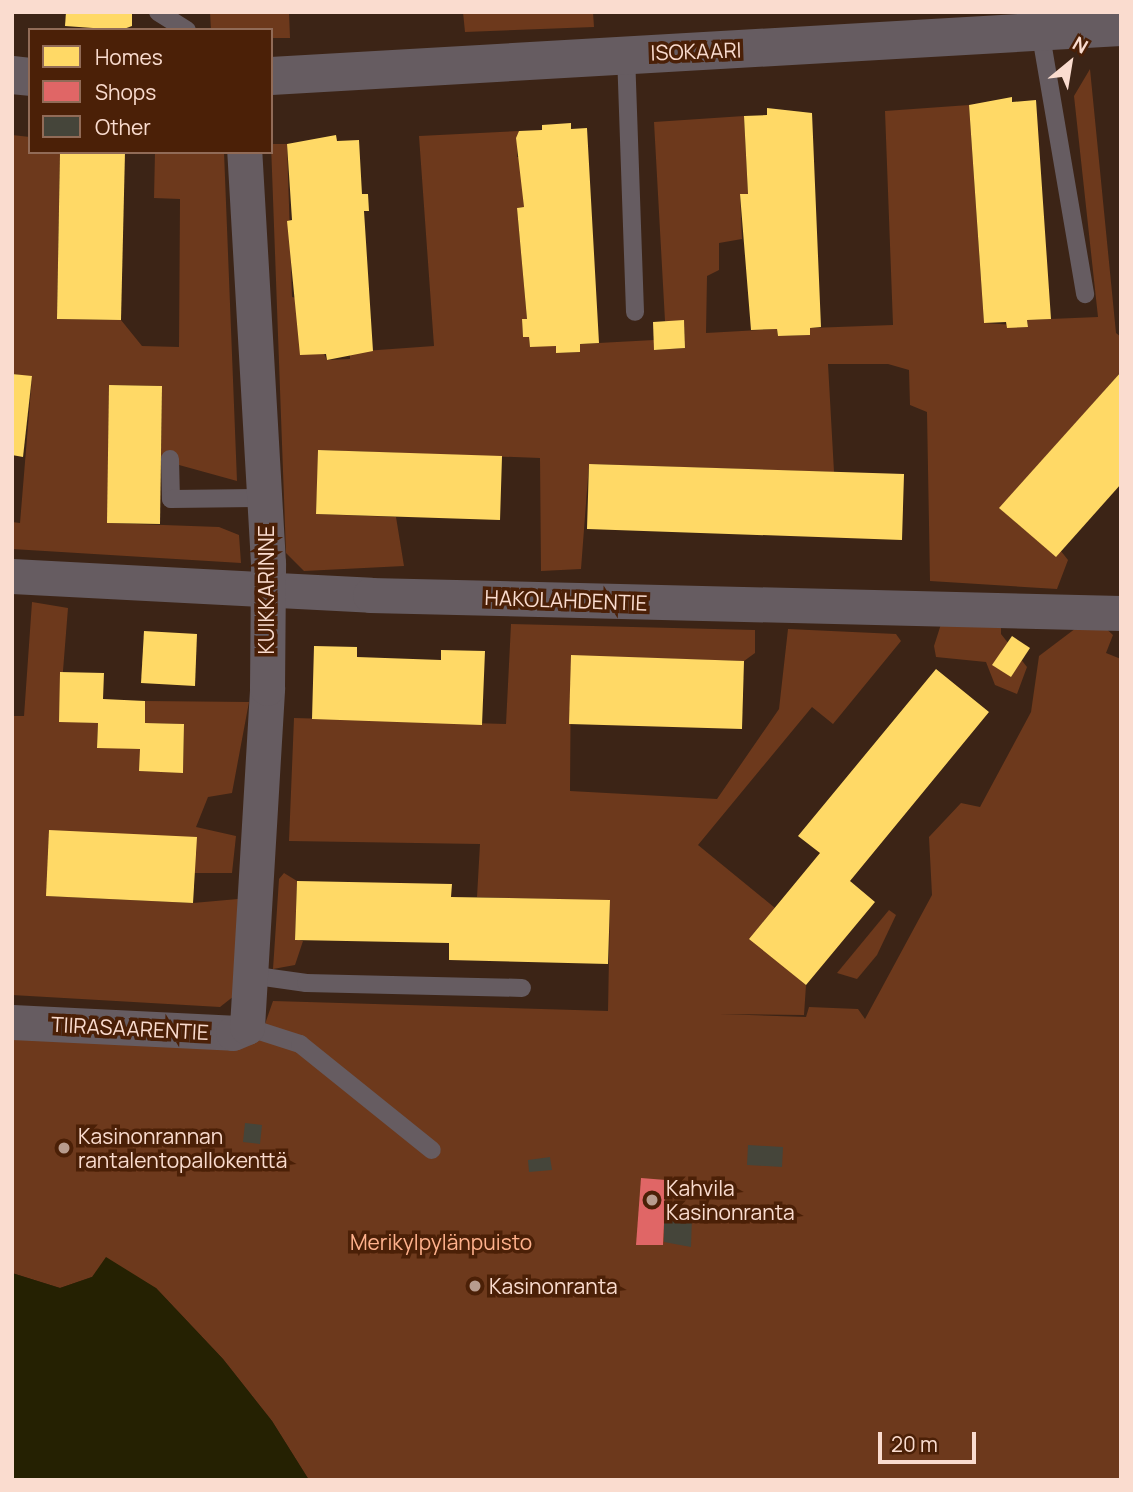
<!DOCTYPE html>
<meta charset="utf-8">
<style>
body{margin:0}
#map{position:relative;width:1133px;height:1492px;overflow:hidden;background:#3c2416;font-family:Manrope,sans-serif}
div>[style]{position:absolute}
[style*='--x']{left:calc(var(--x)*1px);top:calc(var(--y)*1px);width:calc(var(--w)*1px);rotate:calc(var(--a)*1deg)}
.green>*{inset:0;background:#6d391c}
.water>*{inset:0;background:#252102}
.homes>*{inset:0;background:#ffd966}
.shops>*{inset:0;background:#e06666}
.building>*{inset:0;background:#45453a}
.service>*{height:18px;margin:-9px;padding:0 9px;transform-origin:9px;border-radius:9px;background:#665c61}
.minor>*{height:35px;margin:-17.5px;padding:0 17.5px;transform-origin:17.5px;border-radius:17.5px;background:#665c61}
.tertiary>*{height:38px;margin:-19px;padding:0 19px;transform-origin:19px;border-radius:19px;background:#665c61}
.dots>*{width:19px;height:19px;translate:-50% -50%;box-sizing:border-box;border:4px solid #4b2007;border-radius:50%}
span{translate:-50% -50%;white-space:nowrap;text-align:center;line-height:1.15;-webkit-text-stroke:7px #4b2007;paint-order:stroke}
.street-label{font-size:21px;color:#fadccf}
.poi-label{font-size:21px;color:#fadccf}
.left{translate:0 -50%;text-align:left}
.park-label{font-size:21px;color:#ffb28d}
.frame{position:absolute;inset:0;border:14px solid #fadccf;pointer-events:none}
.legend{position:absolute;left:28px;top:28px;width:245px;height:126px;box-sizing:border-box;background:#4b2007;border:2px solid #916b57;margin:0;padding:9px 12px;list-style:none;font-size:21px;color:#fadccf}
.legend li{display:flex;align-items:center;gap:14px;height:35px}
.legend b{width:35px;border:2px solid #916b57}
.north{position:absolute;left:1035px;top:28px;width:70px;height:70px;-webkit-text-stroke:5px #4b2007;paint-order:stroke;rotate:30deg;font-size:19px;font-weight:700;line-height:28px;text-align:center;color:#fadccf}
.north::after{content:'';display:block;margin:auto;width:24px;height:32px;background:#fadccf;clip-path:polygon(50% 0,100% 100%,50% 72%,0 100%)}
.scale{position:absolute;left:878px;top:1432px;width:98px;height:32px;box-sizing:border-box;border:4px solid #fadccf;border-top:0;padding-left:9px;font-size:21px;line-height:24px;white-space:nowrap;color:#fadccf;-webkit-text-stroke:5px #4b2007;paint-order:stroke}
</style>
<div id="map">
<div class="green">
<div style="clip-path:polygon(210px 12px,289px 12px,290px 38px,271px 38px,271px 30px,211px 30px)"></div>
<div style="clip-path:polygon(463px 12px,593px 12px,594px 27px,465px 32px)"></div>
<div style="clip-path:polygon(1090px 69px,1116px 333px,1121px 337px,1121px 372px,1000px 508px,1047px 549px,1057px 546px,1068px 560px,1057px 589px,930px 581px,927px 412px,910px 405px,909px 370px,888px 364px,828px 364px,834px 472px,589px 464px,581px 569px,541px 571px,540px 458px,319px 450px,316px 514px,396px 517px,404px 566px,304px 571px,286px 553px,271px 144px,287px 144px,292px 297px,297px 298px,327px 360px,350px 359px,350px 352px,434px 346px,419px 136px,519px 131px,517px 157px,522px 157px,524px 207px,517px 208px,527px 319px,522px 320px,523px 337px,529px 337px,530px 346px,556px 346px,557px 353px,580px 352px,580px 344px,654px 340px,655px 350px,685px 348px,684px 321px,665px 321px,654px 122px,744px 116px,748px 194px,740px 195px,742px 239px,719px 243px,719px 270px,707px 276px,706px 333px,777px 329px,778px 336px,810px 335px,810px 328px,893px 325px,885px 111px,969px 105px,984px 323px,1028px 326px,1027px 320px,1098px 317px,1074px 96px)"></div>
<div style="clip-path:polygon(12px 135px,30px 137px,30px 152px,60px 152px,57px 319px,121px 320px,142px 346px,179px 347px,180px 199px,154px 198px,155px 152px,224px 152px,237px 481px,161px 460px,162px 386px,110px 385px,108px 523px,219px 527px,239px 535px,241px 563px,12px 549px,12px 522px,20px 523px,32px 377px,12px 374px)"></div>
<div style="clip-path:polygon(32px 602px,68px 608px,59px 721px,98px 723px,97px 747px,140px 749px,140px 771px,183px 772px,184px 724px,145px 723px,145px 701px,249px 702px,232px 793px,208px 797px,196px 827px,236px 836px,232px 873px,195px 873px,47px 896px,193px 903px,238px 899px,234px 996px,220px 1007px,12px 995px,12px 716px,24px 716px)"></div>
<div style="clip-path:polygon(942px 621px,1001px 621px,1001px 634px,1027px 667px,1017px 694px,995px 685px,986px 662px,936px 657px,934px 646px)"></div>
<div style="clip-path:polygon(1084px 622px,1101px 624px,1113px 635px,1106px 653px,1121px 659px,1121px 1480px,309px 1480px,272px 1421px,223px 1359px,156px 1288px,92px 1277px,60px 1288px,12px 1273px,12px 1035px,265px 1024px,273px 1001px,608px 1011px,610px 901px,477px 897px,480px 844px,289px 841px,294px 718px,506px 724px,511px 624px,755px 630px,755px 653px,744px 661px,571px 656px,570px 791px,717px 799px,779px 709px,788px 629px,896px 634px,901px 641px,833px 724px,812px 707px,698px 845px,775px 908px,758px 928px,765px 951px,806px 985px,804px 1015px,719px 1014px,806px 1017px,809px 1007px,858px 1009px,865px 1019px,932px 895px,929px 837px,961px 803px,980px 807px,1031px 712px,1039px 656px)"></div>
<div style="clip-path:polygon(284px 873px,297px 881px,295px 939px,303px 941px,295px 965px,273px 969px,279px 879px)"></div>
<div style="clip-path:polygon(889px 910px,896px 915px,877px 955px,857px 979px,837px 973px)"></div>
</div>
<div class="water">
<div style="clip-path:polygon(106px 1257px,156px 1288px,223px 1359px,272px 1421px,309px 1480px,12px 1480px,12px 1273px,60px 1288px,92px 1277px)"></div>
</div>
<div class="homes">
<div style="clip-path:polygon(66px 12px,132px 12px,132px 26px,121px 30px,65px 26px)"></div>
<div style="clip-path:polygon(1012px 97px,1012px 102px,1036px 100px,1051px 319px,1027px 320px,1028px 327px,1007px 328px,1006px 322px,984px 323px,969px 105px)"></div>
<div style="clip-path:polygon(767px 108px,812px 113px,821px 327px,810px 328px,810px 335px,778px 336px,777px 329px,751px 330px,740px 194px,748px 194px,744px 116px,767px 115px)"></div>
<div style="clip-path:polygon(571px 123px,571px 129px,587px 128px,599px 343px,580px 344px,580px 352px,556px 353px,556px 346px,530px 347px,529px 337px,523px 337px,522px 319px,527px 319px,517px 208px,524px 207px,516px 138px,519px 131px,542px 130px,542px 125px)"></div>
<div style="clip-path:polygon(336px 135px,337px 141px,359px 140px,362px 194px,368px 194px,369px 211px,364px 211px,373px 351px,327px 360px,326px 354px,300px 355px,287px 221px,292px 220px,287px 144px)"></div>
<div style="clip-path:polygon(60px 152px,125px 152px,121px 320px,57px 319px)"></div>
<div style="clip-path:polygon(684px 320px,685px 348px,654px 350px,653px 322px)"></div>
<div style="clip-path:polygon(1121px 372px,1121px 484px,1056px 557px,999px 508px)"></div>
<div style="clip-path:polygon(12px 374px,32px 376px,23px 457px,12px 455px)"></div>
<div style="clip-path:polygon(109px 385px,162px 386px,160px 524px,107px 523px)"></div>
<div style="clip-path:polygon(318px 450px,502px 456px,500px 520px,316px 514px)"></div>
<div style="clip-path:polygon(589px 464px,904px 474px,902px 540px,587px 529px)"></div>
<div style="clip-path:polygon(144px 631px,197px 634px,195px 686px,141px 683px)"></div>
<div style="clip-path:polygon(1012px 636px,1030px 648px,1011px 677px,992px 665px)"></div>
<div style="clip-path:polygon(314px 646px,357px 647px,357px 657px,441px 660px,441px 650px,485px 651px,482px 725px,312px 719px)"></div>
<div style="clip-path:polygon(571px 655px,744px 661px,742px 729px,569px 724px)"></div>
<div style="clip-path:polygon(936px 669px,989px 712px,850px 881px,875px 902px,806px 985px,749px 939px,820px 853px,798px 836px)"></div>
<div style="clip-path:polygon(60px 672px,104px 673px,103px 699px,145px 701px,145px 723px,184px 724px,183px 773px,139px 771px,140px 749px,97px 748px,98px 723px,59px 722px)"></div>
<div style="clip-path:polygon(49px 830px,197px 837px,193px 903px,46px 896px)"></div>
<div style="clip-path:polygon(297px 881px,452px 884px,451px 897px,610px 900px,608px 964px,449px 960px,449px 943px,295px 940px)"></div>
</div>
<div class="shops">
<div style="clip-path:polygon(641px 1178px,666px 1180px,663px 1245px,636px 1245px)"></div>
</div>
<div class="building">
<div style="clip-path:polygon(245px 1123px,262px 1125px,260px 1144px,243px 1142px)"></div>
<div style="clip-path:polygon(748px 1145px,783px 1147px,782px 1167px,747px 1165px)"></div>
<div style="clip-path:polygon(550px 1157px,552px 1170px,529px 1172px,528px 1160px)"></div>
<div style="clip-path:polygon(676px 1216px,692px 1216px,691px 1247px,664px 1242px,664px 1221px,676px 1221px)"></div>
</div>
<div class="service">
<div style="--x:158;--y:12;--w:34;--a:32"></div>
<div style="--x:1040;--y:30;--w:268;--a:80.3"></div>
<div style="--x:626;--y:54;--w:258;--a:88"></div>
<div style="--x:170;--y:459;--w:40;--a:88.6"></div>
<div style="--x:171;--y:499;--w:94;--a:-0.6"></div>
<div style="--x:250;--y:975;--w:57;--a:8.1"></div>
<div style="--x:306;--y:983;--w:216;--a:1.3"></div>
<div style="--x:247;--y:1027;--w:56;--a:17.8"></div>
<div style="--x:300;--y:1044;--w:169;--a:38.8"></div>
</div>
<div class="minor">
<div style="--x:12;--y:576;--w:359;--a:3"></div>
<div style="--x:370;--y:595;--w:751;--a:1.37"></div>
<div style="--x:12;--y:1022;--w:221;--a:2.8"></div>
<div style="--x:233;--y:1033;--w:15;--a:-23"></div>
<div style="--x:247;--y:1027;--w:340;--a:-86.6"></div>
<div style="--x:267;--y:688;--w:125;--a:-89.5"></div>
<div style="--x:268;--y:563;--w:412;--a:-93.3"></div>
</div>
<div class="tertiary">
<div style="--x:12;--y:75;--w:18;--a:6"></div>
<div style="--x:271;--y:76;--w:851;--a:-3.3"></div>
</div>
<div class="dots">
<div style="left:64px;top:1148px;background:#b89c8e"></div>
<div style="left:652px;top:1200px;background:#b89c8e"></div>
<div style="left:475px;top:1286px;background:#b89c8e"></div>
</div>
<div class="street-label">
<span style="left:696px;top:51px;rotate:-2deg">ISOKAARI</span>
<span style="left:266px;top:590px;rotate:-90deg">KUIKKARINNE</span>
<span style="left:566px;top:600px;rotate:2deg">HAKOLAHDENTIE</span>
<span style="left:130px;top:1028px;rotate:3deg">TIIRASAARENTIE</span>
</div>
<div class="poi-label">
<span class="left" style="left:78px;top:1148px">Kasinonrannan<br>rantalentopallokenttä</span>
<span class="left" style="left:666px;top:1200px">Kahvila<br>Kasinonranta</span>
<span class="left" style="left:489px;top:1286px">Kasinonranta</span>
</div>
<div class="park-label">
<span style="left:441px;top:1242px">Merikylpylänpuisto</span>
</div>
<div class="frame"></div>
<ul class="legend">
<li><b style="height:19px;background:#ffd966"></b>Homes</li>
<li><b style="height:19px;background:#e06666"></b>Shops</li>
<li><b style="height:19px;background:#45453a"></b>Other</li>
</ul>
<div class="north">N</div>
<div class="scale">20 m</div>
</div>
